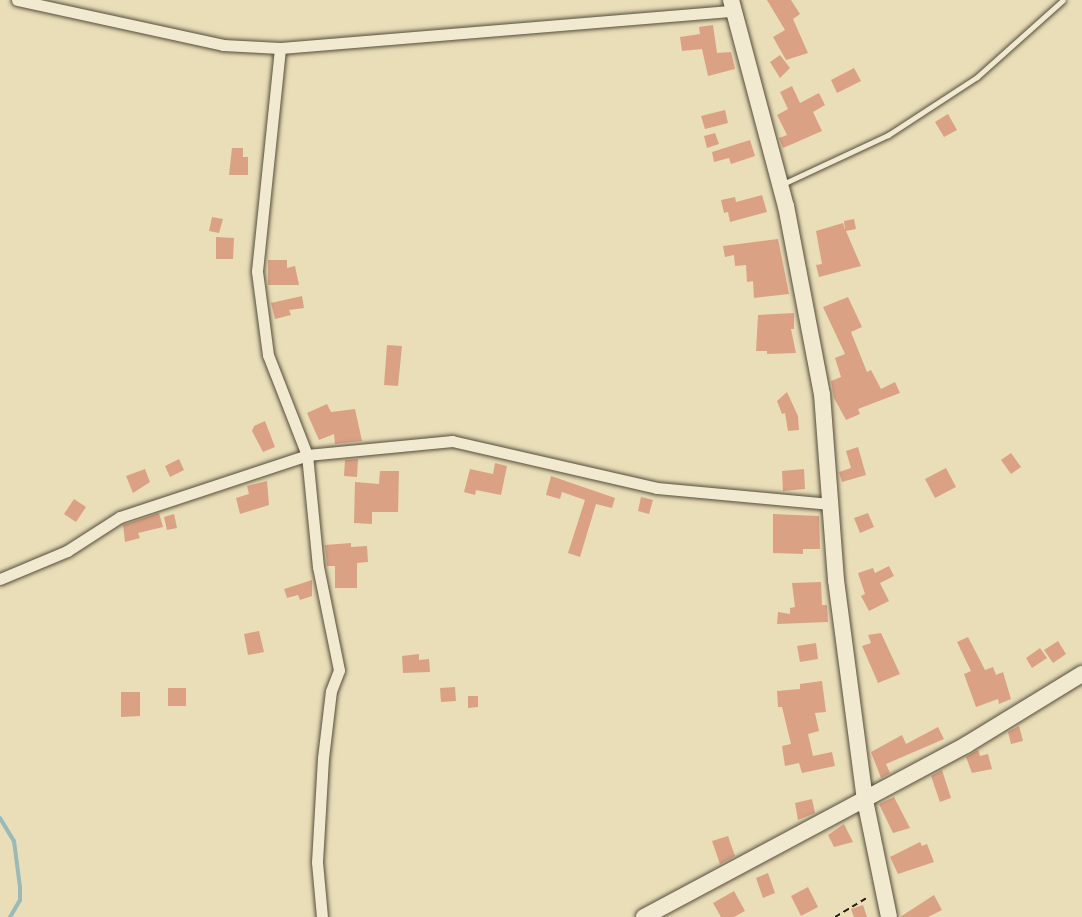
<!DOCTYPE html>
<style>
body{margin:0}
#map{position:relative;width:1082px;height:917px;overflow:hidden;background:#e9deb8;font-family:"Gentium Book Plus",serif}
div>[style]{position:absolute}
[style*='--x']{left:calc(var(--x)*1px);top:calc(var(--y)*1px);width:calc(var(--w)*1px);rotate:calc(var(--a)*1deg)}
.stream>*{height:4px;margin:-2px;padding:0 2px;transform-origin:2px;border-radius:2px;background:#9abab7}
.building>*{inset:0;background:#dba185}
.path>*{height:2px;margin-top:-1px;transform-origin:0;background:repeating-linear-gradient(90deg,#241b11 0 6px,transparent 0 10px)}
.roads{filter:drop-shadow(0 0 2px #554c3b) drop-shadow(0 0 2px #554c3b)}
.lane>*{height:5px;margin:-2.5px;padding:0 2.5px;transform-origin:2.5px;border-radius:2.5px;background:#f1ead1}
.street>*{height:11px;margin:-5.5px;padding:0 5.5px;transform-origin:5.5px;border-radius:5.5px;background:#f1ead1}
.secondary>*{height:16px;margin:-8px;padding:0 8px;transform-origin:8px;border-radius:8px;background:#f1ead1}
span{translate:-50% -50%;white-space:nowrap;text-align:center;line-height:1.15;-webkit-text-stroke:6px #f1ead1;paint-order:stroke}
</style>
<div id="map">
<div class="stream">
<div style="--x:0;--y:818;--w:27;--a:59"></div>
<div style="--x:14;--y:841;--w:46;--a:82.6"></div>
<div style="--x:20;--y:887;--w:13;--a:90"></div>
<div style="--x:20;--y:900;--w:20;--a:120"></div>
</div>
<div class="building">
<div style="clip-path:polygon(767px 0,791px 0,800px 14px,793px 19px,808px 53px,786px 60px,773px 37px,785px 30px)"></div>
<div style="clip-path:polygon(713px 25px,717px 53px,731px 52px,735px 69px,708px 76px,702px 49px,682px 51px,680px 37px,700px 34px,699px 27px)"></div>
<div style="clip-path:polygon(780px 55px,790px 68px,780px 78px,770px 62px)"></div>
<div style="clip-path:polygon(854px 68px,861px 81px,837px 93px,831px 80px)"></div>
<div style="clip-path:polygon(792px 86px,800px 103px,819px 93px,825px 105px,813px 112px,822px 131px,783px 148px,779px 138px,787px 135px,777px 115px,788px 109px,780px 92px)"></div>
<div style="clip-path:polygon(725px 110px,728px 123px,705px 129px,701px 116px)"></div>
<div style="clip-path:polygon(948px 114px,957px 130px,944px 137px,935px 122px)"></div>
<div style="clip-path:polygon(715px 133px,719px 144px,707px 148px,704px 136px)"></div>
<div style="clip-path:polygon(750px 140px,755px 156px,731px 164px,729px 158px,714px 162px,712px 152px)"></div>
<div style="clip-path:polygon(232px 148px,243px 148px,243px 157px,248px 157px,248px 175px,229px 175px)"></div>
<div style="clip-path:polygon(762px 195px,767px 212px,730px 222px,728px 212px,724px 213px,721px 200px,735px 197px,736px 202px)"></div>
<div style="clip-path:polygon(212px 217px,223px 219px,219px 233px,209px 231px)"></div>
<div style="clip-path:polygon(854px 219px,856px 229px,846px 231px,861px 266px,819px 277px,816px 265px,822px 264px,816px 231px,843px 223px,845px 230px,844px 221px)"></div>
<div style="clip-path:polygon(216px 237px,234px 238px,233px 259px,216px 259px)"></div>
<div style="clip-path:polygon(778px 239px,789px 294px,754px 298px,753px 281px,747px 282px,746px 265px,735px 266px,734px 255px,725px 257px,723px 246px)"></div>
<div style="clip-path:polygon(268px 260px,287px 260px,287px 268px,295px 266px,299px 285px,268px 285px)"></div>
<div style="clip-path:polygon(302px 296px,304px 308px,289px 310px,291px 315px,275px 319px,271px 303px)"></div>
<div style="clip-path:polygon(848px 297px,862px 327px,851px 332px,867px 372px,871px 370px,881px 389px,895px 382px,900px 393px,858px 409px,860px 414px,846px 420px,834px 398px,831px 381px,841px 377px,835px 358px,845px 354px,823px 307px)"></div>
<div style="clip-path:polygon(794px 313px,794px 329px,791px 329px,796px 353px,767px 354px,767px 351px,756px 351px,758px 315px)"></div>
<div style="clip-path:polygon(387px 345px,402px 346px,398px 386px,384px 385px)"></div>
<div style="clip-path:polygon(787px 392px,798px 416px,799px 430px,788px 431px,785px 413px,782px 414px,777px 401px)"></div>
<div style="clip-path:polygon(327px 404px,331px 412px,355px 409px,362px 441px,335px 444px,334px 434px,319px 440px,307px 413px)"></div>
<div style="clip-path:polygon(265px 421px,275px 447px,263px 452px,252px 431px,254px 426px)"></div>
<div style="clip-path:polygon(858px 447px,866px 475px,842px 482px,839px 472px,851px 468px,846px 451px)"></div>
<div style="clip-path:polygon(1011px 453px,1021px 467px,1011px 474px,1001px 460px)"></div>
<div style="clip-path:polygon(179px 459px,184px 470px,170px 477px,165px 466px)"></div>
<div style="clip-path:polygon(358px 459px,357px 477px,344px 476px,345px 460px)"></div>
<div style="clip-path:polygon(495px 463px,507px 466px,501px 495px,476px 490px,475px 495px,464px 492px,470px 469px,493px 474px)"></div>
<div style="clip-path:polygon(946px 468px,956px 487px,935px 498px,925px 479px)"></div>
<div style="clip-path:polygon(145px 469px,150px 482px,133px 493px,126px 476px)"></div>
<div style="clip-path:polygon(804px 469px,805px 489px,783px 491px,782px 471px)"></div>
<div style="clip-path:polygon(380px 471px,399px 471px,398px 512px,372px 512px,372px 524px,354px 523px,355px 482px,379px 484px)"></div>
<div style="clip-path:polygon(551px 476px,615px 498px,612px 508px,596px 504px,580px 557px,568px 553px,585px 500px,562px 492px,560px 499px,546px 495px)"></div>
<div style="clip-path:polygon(267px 481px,269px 505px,240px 514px,236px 498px,249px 494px,247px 486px)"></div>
<div style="clip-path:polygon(641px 497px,653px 500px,649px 514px,638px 511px)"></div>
<div style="clip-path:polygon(74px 499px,86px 507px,76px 522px,64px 514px)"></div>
<div style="clip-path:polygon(159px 513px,163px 527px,138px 533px,140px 538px,125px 542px,123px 525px)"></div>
<div style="clip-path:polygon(868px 513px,874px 527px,860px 533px,854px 518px)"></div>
<div style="clip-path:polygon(174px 514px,177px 528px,167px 530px,164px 517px)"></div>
<div style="clip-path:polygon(773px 514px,819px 516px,820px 549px,803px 549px,803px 554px,773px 553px)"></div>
<div style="clip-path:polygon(351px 543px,351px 547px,367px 546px,368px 562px,357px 563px,357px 588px,335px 588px,335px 566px,327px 566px,325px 545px)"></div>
<div style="clip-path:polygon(889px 566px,894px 576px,880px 583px,889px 601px,869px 611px,861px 596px,865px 594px,858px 573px,873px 568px,875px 573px)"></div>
<div style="clip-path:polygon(312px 580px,312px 596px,300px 600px,298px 595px,287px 598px,284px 589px)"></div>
<div style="clip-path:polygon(821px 582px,822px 605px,827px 605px,828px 622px,777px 624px,778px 612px,790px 614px,790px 608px,795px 607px,792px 583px)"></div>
<div style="clip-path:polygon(259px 631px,264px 652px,248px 655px,244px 634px)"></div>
<div style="clip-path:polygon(881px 633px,900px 674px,878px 683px,862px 646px,871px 643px,868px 635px)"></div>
<div style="clip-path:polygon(968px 637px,985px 670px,993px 667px,996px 675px,1003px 672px,1011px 699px,999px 704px,998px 699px,976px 707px,964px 674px,971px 671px,957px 642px)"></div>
<div style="clip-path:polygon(1058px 641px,1066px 654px,1053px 663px,1044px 650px)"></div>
<div style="clip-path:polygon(816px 643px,818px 659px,800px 662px,797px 646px)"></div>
<div style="clip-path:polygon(1040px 648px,1047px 658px,1032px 668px,1026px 658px)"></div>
<div style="clip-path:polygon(419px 654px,419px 660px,429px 659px,430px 672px,403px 673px,402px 656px)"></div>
<div style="clip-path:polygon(822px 681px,826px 712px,815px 713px,819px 731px,808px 734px,813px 756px,832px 752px,835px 766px,802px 773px,799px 763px,785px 766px,782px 746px,791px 744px,782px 707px,778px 707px,777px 691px,800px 689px,800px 684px)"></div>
<div style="clip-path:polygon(455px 687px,456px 701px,441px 702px,440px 688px)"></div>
<div style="clip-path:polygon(168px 688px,186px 688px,186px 706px,168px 706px)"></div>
<div style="clip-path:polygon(121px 692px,140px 692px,140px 716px,121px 717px)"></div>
<div style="clip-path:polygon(468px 696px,478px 696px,478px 707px,468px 708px)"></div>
<div style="clip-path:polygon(1019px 726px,1023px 741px,1011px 744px,1008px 732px)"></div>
<div style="clip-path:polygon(938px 727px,944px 739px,886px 764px,890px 773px,881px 778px,871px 752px,902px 735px,906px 744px)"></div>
<div style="clip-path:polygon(978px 750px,980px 756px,988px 754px,992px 769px,972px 773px,966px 757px)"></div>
<div style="clip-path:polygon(942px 770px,951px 798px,940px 802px,931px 776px)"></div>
<div style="clip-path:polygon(894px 797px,910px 828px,893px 833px,879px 804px)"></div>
<div style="clip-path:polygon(812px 799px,815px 813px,798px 820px,795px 803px)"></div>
<div style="clip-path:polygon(844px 824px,853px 842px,834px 847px,828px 835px)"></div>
<div style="clip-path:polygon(728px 836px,735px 856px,720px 864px,712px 841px)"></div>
<div style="clip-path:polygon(920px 842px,922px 846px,927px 844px,934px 862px,898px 874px,890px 857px)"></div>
<div style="clip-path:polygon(768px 873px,775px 893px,763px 898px,756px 878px)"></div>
<div style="clip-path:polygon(808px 887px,818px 907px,801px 916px,791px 896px)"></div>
<div style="clip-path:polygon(734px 891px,745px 911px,734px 917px,721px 917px,713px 903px)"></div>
<div style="clip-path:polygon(934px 895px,942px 910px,928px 917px,900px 917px)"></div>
<div style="clip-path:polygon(863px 905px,867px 917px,854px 917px,851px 909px)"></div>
</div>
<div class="path">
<div style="--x:835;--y:917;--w:39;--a:-31"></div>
</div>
<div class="roads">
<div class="lane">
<div style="--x:785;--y:183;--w:114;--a:-25"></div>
<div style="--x:888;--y:135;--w:106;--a:-33.1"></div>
<div style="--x:977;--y:77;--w:115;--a:-41.8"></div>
</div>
<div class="street">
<div style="--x:17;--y:0;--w:211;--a:12.3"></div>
<div style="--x:223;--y:45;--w:57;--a:3"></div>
<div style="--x:0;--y:579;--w:73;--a:-22.7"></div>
<div style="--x:67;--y:551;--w:63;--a:-32.7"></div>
<div style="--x:120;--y:517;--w:197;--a:-18.3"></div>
<div style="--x:307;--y:455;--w:146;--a:-5.5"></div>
<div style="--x:452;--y:441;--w:210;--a:12.9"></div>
<div style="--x:657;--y:488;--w:174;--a:5.3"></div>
<div style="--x:322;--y:917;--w:55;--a:-95.2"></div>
<div style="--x:317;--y:862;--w:104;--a:-86.7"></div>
<div style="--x:323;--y:758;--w:67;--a:-83.2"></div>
<div style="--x:331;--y:691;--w:22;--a:-69"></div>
<div style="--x:339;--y:670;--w:105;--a:-101.5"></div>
<div style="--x:318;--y:567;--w:113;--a:-95.6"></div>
<div style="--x:307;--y:455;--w:107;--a:-111.3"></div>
<div style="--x:268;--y:355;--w:85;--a:-97.5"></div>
<div style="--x:257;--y:271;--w:224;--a:-84.1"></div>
<div style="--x:280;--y:48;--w:455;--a:-4.7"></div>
</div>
<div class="secondary">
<div style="--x:731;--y:0;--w:213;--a:75.1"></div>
<div style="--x:786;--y:206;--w:191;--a:79.2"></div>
<div style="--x:822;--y:394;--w:187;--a:85.7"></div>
<div style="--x:836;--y:580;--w:222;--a:82.5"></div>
<div style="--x:865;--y:800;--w:119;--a:78.4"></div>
<div style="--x:644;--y:917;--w:365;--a:-28.1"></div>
<div style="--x:966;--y:745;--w:136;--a:-31.5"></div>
</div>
</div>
</div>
